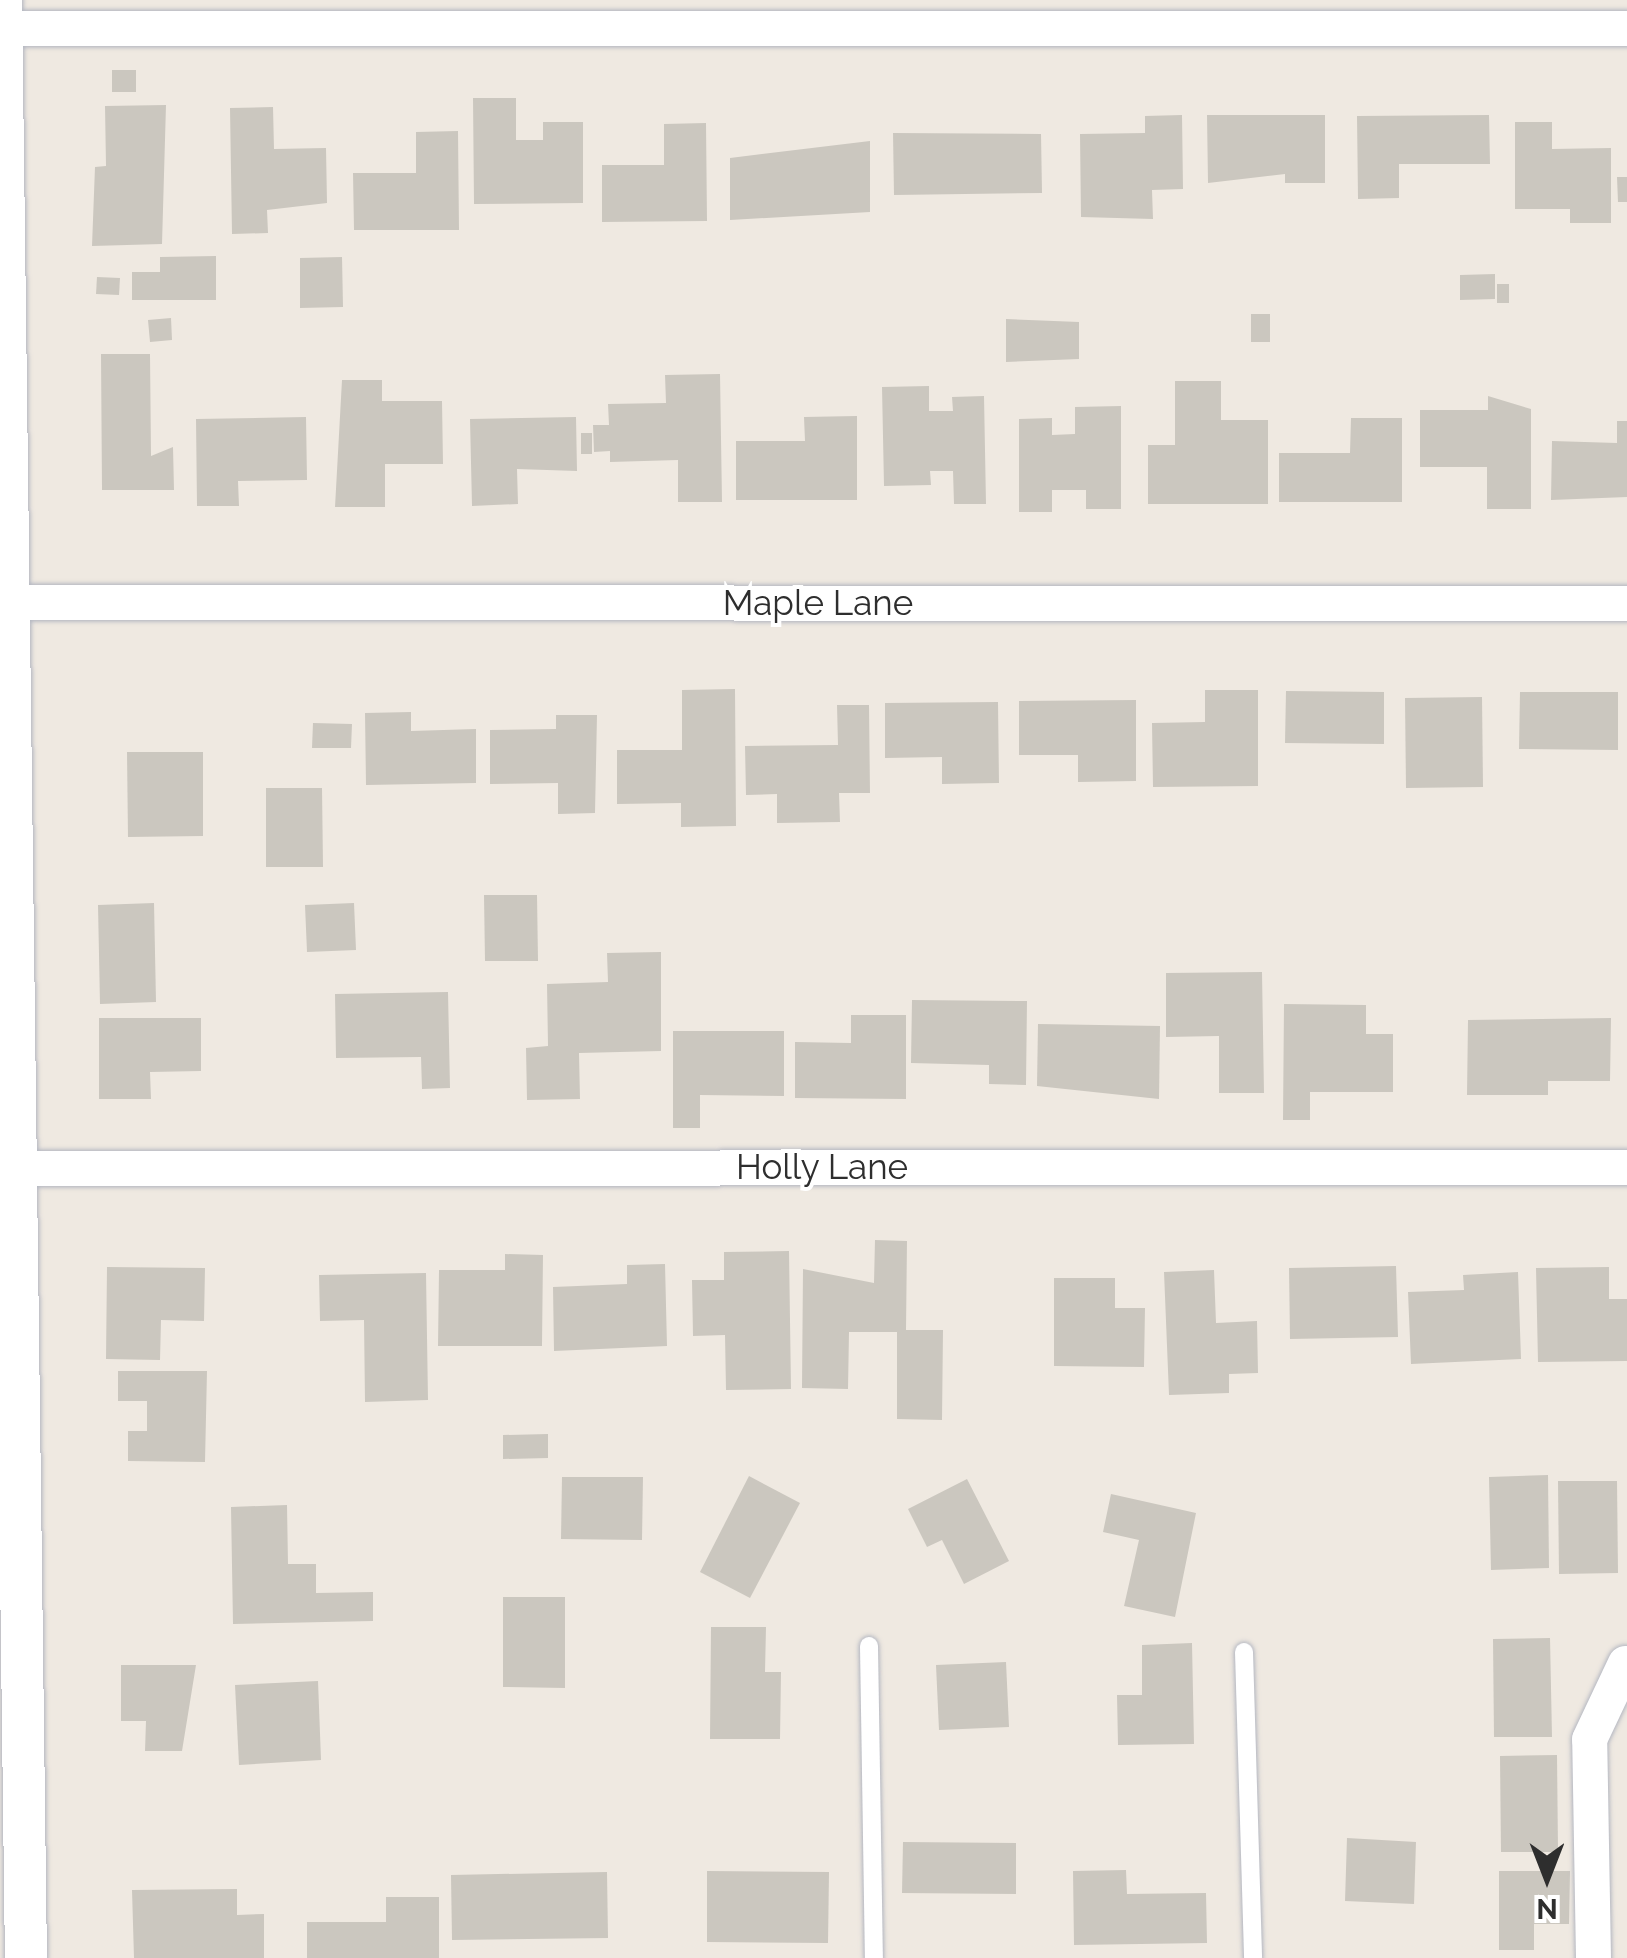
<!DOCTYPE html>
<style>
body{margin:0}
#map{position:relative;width:1627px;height:1958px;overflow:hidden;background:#efe9e1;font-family:Raleway,sans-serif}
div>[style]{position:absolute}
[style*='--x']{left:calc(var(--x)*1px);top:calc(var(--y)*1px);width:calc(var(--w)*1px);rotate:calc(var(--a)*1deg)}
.building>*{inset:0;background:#cbc7bf}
.roads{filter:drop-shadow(0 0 2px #b4b7c1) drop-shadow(0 0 2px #b4b7c1)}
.service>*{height:18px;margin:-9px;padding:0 9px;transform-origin:9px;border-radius:9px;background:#fff}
.minor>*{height:35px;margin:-17.5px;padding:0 17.5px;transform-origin:17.5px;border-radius:17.5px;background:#fff}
.tertiary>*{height:42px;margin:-21px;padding:0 21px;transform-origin:21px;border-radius:21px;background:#fff}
span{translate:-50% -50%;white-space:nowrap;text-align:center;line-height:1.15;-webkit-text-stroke:8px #fff;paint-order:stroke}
.street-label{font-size:35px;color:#2e2e2e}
.north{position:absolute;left:1497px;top:1828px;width:100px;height:100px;-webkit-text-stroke:8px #fff;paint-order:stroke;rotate:180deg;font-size:28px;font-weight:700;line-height:40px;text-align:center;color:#2e2e2e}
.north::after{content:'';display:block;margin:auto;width:35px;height:45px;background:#2e2e2e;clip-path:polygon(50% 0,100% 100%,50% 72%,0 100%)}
</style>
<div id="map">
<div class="building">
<div style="clip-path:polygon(112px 70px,136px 70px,136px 92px,112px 92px)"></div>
<div style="clip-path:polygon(473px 98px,516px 98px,516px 140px,543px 140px,543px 122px,583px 122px,583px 203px,474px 204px)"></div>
<div style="clip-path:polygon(166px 105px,162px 244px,92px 246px,95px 167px,106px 166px,105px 106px)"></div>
<div style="clip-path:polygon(273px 107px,274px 149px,326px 148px,327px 203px,267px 210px,268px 233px,232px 234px,230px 108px)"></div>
<div style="clip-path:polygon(1182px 115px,1183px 189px,1152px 190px,1153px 219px,1081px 217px,1080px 134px,1145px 133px,1145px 116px)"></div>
<div style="clip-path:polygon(1207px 115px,1325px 115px,1325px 183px,1285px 183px,1285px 174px,1208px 183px)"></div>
<div style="clip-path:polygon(1489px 115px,1490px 164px,1399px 164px,1399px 198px,1358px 199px,1357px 116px)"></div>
<div style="clip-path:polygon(1515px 122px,1552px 122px,1552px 149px,1611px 148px,1611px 223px,1570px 223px,1570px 209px,1515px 209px)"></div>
<div style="clip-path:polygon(706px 123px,707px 221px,602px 222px,602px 165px,664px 165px,664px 124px)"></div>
<div style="clip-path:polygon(458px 131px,459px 230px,354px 230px,353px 173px,416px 173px,416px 132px)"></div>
<div style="clip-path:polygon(893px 133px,1041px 134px,1042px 193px,894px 195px)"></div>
<div style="clip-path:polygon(870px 141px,870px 212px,730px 220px,730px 158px)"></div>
<div style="clip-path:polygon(1617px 177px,1627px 177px,1627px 202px,1618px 202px)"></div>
<div style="clip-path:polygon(216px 256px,216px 300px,132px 300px,132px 272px,160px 272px,160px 257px)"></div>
<div style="clip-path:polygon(342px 257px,343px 307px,300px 308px,300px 258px)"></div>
<div style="clip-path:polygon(1495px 274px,1495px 299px,1460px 300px,1460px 275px)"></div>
<div style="clip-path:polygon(97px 277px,120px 278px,119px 295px,96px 294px)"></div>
<div style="clip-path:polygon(1497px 284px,1509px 284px,1509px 303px,1497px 303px)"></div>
<div style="clip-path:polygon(1251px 314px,1270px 314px,1270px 342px,1251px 342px)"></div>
<div style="clip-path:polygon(171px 318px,172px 340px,150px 342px,148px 320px)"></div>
<div style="clip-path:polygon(1006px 319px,1079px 322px,1079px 359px,1006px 362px)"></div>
<div style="clip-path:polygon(101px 354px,150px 354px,151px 456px,173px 447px,174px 490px,102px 490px)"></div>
<div style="clip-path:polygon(720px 374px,722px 502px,678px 502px,678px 460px,610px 462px,610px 451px,594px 452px,593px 425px,609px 425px,608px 404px,666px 403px,665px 375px)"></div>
<div style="clip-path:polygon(342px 380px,382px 380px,382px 401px,442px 401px,443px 464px,385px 464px,385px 507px,335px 507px)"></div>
<div style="clip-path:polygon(1175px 381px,1221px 381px,1221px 420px,1268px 420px,1268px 504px,1148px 504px,1148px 445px,1175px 445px)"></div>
<div style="clip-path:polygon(929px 386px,929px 411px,953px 411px,952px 397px,984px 396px,986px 504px,954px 504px,953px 471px,930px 471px,931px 485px,884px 486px,882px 387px)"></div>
<div style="clip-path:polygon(1488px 396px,1531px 409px,1531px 509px,1487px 509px,1487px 467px,1420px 467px,1420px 410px,1488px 410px)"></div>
<div style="clip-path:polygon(1121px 406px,1121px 509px,1086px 509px,1086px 490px,1052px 490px,1052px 512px,1019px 512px,1019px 419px,1052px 418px,1052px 435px,1075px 434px,1075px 407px)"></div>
<div style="clip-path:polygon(857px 416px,857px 500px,736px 500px,736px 441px,805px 441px,804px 417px)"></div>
<div style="clip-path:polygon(306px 417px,307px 480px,238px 481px,239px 506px,197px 506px,196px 419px)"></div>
<div style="clip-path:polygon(576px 417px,577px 471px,517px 469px,518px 504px,472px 506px,470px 419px)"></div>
<div style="clip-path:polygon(1351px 418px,1402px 418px,1402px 502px,1279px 502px,1279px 453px,1350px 453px)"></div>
<div style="clip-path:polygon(1617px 421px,1627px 421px,1627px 497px,1551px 500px,1552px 441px,1617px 443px)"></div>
<div style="clip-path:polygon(581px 433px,592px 433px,592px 454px,581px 454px)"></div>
<div style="clip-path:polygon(735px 689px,736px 826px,681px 827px,681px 803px,617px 804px,617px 750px,682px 750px,682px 690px)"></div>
<div style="clip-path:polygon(1205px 690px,1258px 690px,1258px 786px,1153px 787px,1152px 723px,1205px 722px)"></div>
<div style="clip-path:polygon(1286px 691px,1384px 692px,1384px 744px,1285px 743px)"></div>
<div style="clip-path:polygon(1520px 692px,1618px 692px,1618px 750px,1519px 749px)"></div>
<div style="clip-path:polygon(1482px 697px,1483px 787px,1406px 788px,1405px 698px)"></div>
<div style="clip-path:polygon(1136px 700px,1136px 781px,1078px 782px,1078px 755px,1019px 755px,1019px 701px)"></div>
<div style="clip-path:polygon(998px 702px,999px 783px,942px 784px,942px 757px,885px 758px,885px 703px)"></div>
<div style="clip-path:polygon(837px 705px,869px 705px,870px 793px,839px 793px,840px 822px,777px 823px,777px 794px,746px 795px,745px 746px,838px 745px)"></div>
<div style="clip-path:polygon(411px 712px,411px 731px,476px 729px,476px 783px,366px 785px,365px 713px)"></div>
<div style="clip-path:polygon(556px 715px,597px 715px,595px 813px,558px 814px,558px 783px,490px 784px,490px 730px,556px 729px)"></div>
<div style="clip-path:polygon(313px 723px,352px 724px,351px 748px,312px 748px)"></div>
<div style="clip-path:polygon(127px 752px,203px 752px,203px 836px,128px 837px)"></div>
<div style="clip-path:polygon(266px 788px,322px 788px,323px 867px,266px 867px)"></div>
<div style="clip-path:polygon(484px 895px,537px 895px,538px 961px,485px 961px)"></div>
<div style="clip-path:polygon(154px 903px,156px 1002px,100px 1004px,98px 905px)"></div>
<div style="clip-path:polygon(354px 903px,356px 950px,307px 952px,305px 905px)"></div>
<div style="clip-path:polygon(661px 952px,661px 1051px,579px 1053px,580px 1099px,527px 1100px,526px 1048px,548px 1046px,547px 984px,608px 982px,607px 953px)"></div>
<div style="clip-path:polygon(1262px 972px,1264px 1093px,1219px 1093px,1219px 1036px,1166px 1037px,1166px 973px)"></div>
<div style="clip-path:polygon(448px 992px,450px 1088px,422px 1089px,421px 1057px,336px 1058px,335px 994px)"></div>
<div style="clip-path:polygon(912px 1000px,1027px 1001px,1026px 1085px,989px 1084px,989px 1065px,911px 1063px)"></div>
<div style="clip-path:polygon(1284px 1004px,1366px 1005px,1366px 1034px,1393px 1034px,1393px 1092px,1310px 1092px,1310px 1120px,1283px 1120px)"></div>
<div style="clip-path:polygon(851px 1015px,906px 1015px,906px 1099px,795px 1098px,795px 1042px,851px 1043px)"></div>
<div style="clip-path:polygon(99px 1018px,201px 1018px,201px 1071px,150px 1072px,151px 1099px,99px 1099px)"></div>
<div style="clip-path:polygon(1611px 1018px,1610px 1081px,1548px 1081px,1548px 1095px,1467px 1095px,1468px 1020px)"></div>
<div style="clip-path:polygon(1038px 1024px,1160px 1026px,1159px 1099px,1037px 1086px)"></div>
<div style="clip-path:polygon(673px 1031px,784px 1031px,784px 1096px,700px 1095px,700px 1128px,673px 1128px)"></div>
<div style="clip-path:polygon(875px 1240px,907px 1241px,906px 1330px,943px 1330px,942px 1420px,897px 1419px,897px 1332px,849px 1332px,848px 1389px,802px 1388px,803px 1269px,874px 1283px)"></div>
<div style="clip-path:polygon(789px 1251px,791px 1389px,726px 1390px,725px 1335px,693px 1336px,692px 1280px,724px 1280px,724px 1252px)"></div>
<div style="clip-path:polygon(505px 1254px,543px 1255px,542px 1346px,438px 1346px,439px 1270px,505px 1270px)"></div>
<div style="clip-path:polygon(665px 1264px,667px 1346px,554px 1351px,553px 1287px,627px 1284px,627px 1265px)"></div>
<div style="clip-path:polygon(1396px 1266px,1398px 1337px,1290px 1339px,1289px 1268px)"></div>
<div style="clip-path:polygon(107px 1267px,205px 1268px,204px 1321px,161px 1320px,160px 1360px,106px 1359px)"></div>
<div style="clip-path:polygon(1609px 1267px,1609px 1299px,1627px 1299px,1627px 1361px,1538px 1362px,1536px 1268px)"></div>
<div style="clip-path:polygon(1214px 1270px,1216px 1323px,1257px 1321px,1258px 1373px,1229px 1374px,1229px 1393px,1169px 1395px,1164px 1272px)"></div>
<div style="clip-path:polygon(1518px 1272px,1521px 1359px,1411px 1364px,1408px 1292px,1464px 1290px,1463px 1275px)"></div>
<div style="clip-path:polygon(426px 1273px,428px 1400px,365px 1402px,364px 1320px,320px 1321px,319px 1275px)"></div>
<div style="clip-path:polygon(1054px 1278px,1115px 1278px,1115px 1308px,1145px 1308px,1144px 1367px,1054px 1366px)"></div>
<div style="clip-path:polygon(118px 1371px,207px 1371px,205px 1462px,128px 1461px,128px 1431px,147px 1431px,147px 1401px,118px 1401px)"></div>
<div style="clip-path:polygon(548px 1434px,548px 1458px,503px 1459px,503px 1435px)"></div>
<div style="clip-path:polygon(1548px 1475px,1549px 1568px,1491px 1570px,1489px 1477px)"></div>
<div style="clip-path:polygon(749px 1476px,800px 1503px,750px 1598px,700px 1572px)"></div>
<div style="clip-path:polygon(562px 1477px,643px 1477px,642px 1540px,561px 1539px)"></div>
<div style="clip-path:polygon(967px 1479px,1009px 1561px,964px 1584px,942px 1540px,927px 1547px,908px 1509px)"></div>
<div style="clip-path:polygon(1558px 1481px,1617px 1481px,1618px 1573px,1559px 1574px)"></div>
<div style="clip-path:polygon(1111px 1494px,1196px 1513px,1175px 1617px,1124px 1606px,1139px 1540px,1103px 1532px)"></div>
<div style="clip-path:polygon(287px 1505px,288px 1564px,316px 1564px,316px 1593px,373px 1592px,373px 1621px,233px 1624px,231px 1507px)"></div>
<div style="clip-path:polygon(503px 1597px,565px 1597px,565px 1688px,503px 1687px)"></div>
<div style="clip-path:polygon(711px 1627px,766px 1627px,765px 1672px,781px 1672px,780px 1739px,710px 1739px)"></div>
<div style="clip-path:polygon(1550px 1638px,1552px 1737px,1494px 1737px,1493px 1639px)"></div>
<div style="clip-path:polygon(1192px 1643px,1194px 1744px,1118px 1745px,1117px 1695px,1142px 1695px,1142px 1645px)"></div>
<div style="clip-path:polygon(1006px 1662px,1009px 1727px,939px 1730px,936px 1665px)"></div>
<div style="clip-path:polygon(121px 1665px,196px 1665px,182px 1751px,145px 1751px,146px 1721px,121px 1721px)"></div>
<div style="clip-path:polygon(318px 1681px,321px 1760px,239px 1765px,235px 1685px)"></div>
<div style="clip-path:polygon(1557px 1755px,1558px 1852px,1501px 1852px,1500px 1756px)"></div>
<div style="clip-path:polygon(1347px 1838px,1416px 1842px,1414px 1904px,1345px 1901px)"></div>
<div style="clip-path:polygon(903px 1842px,1016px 1843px,1016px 1894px,902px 1893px)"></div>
<div style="clip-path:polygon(1126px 1870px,1127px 1894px,1206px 1893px,1207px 1943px,1074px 1945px,1073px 1871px)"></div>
<div style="clip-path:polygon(707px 1871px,829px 1872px,828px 1943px,707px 1942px)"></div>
<div style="clip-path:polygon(1499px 1871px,1570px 1871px,1569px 1924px,1534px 1924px,1534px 1950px,1499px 1950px)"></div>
<div style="clip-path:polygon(607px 1872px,608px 1938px,452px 1940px,451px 1875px)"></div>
<div style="clip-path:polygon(237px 1889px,237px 1915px,264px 1914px,264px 1958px,134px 1958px,132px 1890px)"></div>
<div style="clip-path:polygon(386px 1897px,439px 1897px,439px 1958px,307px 1958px,307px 1922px,386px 1922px)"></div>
</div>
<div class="roads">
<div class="service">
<div style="--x:869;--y:1646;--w:312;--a:89.1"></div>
<div style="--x:1244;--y:1652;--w:306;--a:88.3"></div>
</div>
<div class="minor">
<div style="--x:2;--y:28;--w:1625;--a:0"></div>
<div style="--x:8;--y:602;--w:1619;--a:0.04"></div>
<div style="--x:17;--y:1168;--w:1610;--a:-0.04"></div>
<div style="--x:1593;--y:1958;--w:219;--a:-91"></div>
<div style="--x:1589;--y:1739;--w:84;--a:-64.7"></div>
</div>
<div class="tertiary">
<div style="--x:1;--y:0;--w:1958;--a:89.27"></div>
</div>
</div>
<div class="street-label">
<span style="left:818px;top:603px">Maple Lane</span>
<span style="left:822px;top:1167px">Holly Lane</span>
</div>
<div class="north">N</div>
</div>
